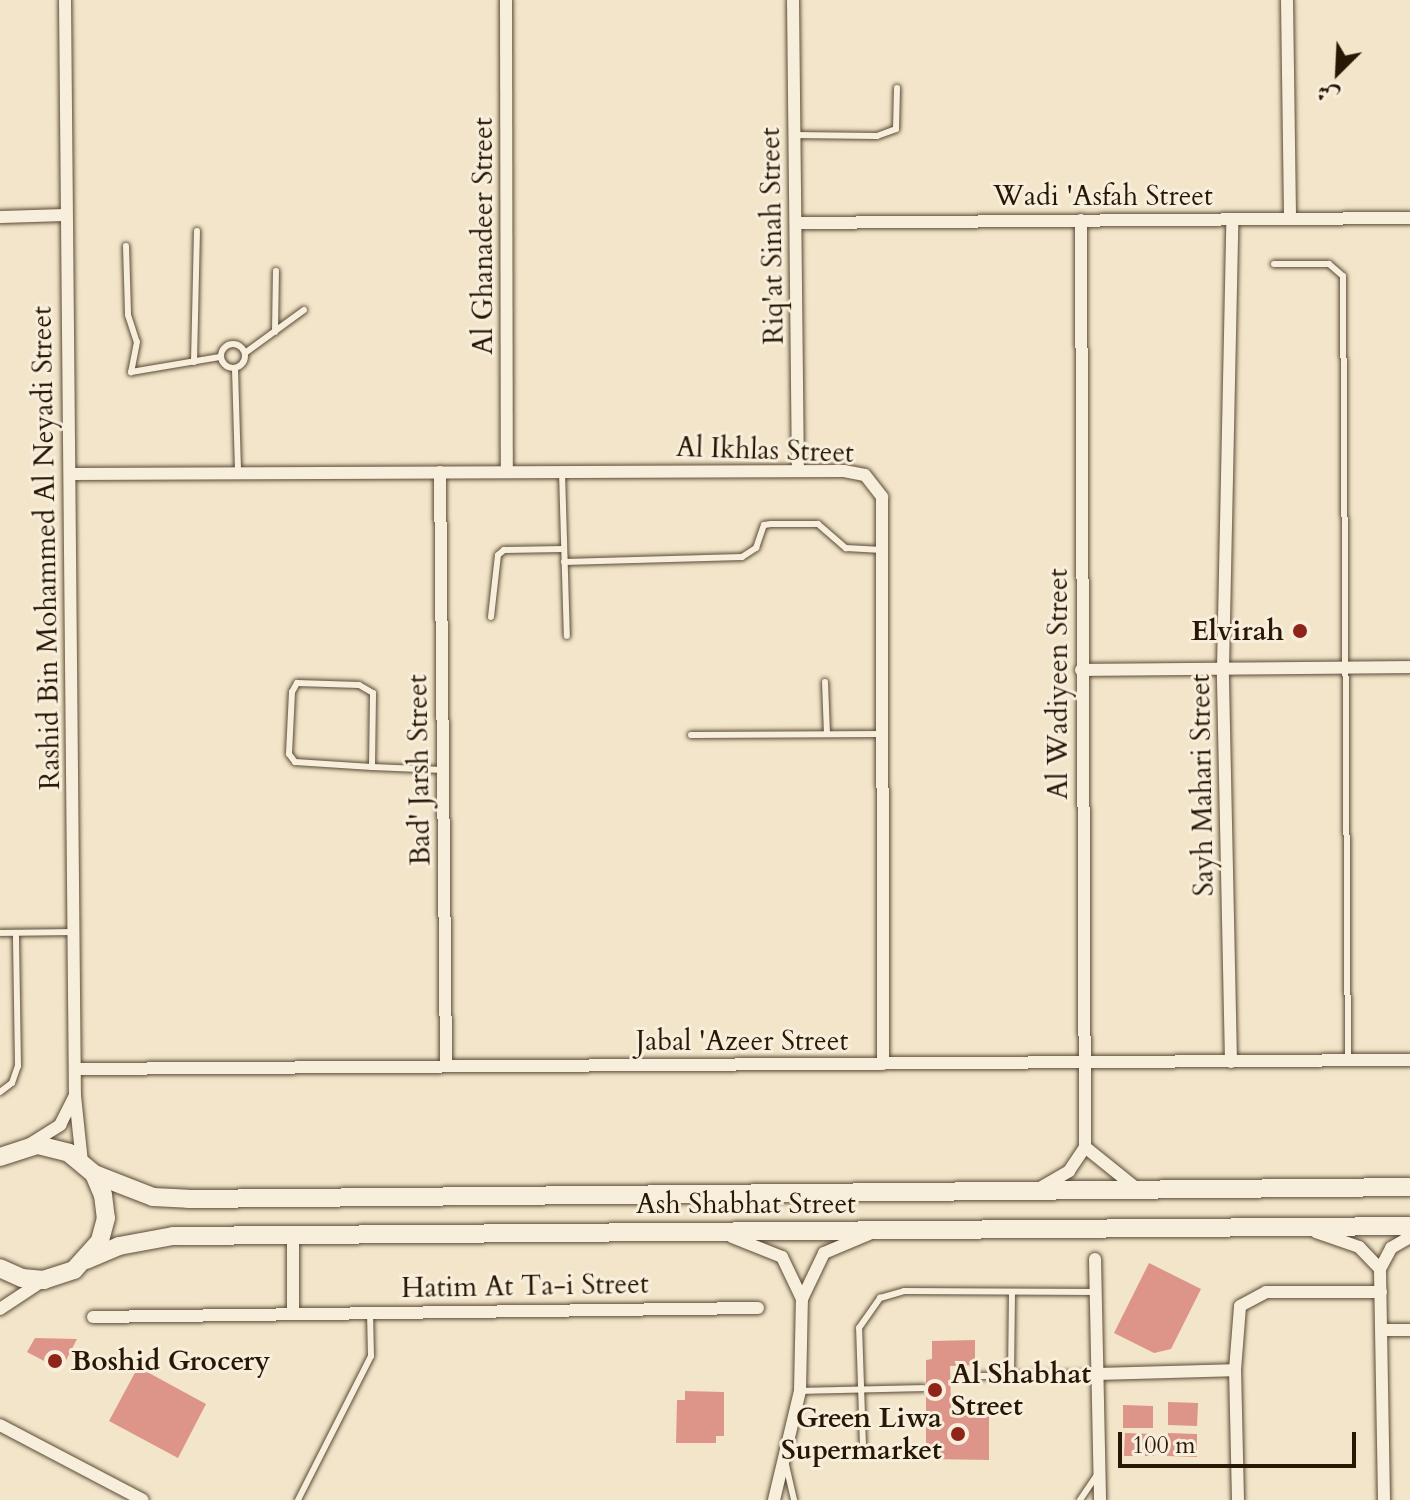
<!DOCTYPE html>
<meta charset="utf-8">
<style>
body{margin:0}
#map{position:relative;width:1410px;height:1500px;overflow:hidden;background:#f2e5c9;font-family:Cardo,Amiri,serif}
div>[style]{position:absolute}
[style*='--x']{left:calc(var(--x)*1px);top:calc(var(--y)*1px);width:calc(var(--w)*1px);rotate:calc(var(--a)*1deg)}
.building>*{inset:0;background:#de9589}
.roads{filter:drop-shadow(0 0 2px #5b4a36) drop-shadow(0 0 2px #5b4a36)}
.lane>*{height:6px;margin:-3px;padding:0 3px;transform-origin:3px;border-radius:3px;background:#f7eedc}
.lane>.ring{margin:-3px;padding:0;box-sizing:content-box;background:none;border:6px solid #f7eedc;border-radius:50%}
.street>*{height:12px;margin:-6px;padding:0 6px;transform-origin:6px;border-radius:6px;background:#f7eedc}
.secondary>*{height:18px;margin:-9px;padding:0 9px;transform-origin:9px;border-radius:9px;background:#f7eedc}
.dots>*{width:22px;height:22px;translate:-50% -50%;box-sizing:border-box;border:4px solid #f7eedc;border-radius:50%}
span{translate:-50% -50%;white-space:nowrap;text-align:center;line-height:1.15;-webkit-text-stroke:6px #f7eedc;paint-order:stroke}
.street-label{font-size:28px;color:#291705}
.poi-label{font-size:28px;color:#291705;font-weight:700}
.right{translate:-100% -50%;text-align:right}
.left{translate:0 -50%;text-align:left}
.north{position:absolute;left:1298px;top:32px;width:80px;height:80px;-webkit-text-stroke:6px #f7eedc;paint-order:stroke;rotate:204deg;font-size:22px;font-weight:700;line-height:32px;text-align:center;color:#291705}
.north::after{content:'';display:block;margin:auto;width:28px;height:36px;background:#291705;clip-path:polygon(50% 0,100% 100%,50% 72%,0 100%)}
.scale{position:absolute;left:1118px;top:1432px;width:238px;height:36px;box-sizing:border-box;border:4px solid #291705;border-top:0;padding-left:10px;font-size:24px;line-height:28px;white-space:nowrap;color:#291705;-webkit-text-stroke:6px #f7eedc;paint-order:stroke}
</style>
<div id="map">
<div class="building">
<div style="clip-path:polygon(1149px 1263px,1201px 1289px,1171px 1349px,1154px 1353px,1114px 1333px)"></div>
<div style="clip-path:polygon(35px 1338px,77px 1339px,61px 1370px,27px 1352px)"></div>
<div style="clip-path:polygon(975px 1340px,975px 1365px,950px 1366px,951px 1407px,989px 1409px,989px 1460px,926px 1459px,926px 1360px,932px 1359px,932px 1341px)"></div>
<div style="clip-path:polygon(138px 1367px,206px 1404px,178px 1458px,109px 1421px)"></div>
<div style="clip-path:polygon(685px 1391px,724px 1392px,724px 1436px,716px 1436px,716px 1443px,676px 1443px,677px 1400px,685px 1400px)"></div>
<div style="clip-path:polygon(1168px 1402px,1198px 1403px,1197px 1426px,1168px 1425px)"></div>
<div style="clip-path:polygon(1123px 1405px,1153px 1406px,1153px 1428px,1123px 1428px)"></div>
<div style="clip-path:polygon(1125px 1433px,1154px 1434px,1154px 1456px,1124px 1456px)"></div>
<div style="clip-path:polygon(1168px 1433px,1197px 1434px,1197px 1457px,1167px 1456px)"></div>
</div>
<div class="roads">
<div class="lane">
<div style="--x:795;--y:135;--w:82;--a:0.7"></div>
<div style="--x:877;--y:136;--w:20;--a:-20"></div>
<div style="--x:896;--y:129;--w:41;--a:-88.6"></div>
<div style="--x:126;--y:246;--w:69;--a:88.3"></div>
<div style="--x:128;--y:315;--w:28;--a:72"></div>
<div style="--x:137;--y:342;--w:31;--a:101"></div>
<div style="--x:131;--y:372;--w:90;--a:-9.6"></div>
<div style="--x:1274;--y:264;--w:55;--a:0"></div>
<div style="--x:1329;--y:264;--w:18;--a:41"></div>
<div style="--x:1343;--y:276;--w:785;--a:89.64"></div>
<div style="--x:275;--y:332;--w:61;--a:-89.1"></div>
<div class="ring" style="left:221px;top:344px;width:18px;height:18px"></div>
<div style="--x:245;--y:353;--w:73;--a:-36.1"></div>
<div style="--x:194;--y:362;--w:131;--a:-88.7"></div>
<div style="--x:235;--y:369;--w:104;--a:88.3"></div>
<div style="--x:562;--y:472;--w:164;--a:88.3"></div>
<div style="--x:564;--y:562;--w:178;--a:-1.6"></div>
<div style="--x:742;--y:557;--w:17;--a:-33"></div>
<div style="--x:756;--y:548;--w:24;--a:-71"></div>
<div style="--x:764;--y:525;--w:7;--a:-8"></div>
<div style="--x:771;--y:524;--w:47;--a:0"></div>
<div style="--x:818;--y:524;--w:37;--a:41"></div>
<div style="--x:846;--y:548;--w:36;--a:3"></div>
<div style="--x:491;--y:617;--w:62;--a:-83.6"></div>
<div style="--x:498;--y:555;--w:8;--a:-40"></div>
<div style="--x:504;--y:550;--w:59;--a:-1"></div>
<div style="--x:825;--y:682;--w:52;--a:87.8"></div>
<div style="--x:691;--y:735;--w:192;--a:-0.3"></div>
<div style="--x:372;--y:767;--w:74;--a:-89.2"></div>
<div style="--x:373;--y:693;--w:16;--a:-150"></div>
<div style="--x:359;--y:685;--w:62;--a:-178.2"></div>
<div style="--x:297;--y:683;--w:10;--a:119"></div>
<div style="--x:292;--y:692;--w:62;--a:92.8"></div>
<div style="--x:289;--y:754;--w:10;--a:53"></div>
<div style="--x:295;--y:762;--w:77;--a:3.7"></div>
<div style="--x:372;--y:767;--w:71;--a:2.4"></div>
<div style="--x:0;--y:933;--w:72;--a:-0.8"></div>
<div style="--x:0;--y:1092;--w:15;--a:-37"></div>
<div style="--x:12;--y:1083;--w:18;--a:-71"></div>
<div style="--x:18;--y:1066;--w:133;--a:-90.9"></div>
<div style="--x:1011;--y:1375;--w:83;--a:-89.3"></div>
<div style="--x:981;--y:1376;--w:112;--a:-1"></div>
<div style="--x:800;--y:1391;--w:123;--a:-1.4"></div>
<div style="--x:863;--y:1446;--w:118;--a:-91.9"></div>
<div style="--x:859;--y:1328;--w:37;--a:-55"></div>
<div style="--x:880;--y:1298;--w:25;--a:-16"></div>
<div style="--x:904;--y:1291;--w:191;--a:0.3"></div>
<div style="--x:786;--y:1465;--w:36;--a:77"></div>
<div style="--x:298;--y:1500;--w:161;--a:-63.1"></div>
<div style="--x:371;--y:1356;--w:43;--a:-91.3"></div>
<div style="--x:1080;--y:1500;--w:30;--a:-56"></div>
</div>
<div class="street">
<div style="--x:65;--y:0;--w:1096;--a:89.48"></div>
<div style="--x:75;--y:1096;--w:67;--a:84"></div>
<div style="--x:506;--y:0;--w:472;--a:89.9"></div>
<div style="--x:793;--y:0;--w:471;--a:89.4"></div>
<div style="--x:1287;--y:0;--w:219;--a:89.2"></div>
<div style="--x:0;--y:217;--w:66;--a:-1.7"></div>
<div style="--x:796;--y:223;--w:614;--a:-0.47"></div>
<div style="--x:440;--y:472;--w:594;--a:89.42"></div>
<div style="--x:70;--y:474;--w:774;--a:-0.22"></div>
<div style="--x:844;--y:471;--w:21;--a:11"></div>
<div style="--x:865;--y:475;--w:28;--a:52"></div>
<div style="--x:882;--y:497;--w:567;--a:89.9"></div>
<div style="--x:1081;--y:670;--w:329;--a:-0.5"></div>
<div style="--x:1231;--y:1062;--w:394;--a:-91.2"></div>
<div style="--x:1223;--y:668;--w:448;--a:-88.8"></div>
<div style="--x:75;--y:1069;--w:1335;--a:-0.39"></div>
<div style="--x:30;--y:1144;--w:36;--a:-32"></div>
<div style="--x:60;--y:1125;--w:33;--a:-63"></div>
<div style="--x:1085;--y:1147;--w:65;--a:38.8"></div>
<div style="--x:1040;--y:1188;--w:34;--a:-30"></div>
<div style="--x:1069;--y:1171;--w:29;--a:-56"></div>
<div style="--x:1085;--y:1147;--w:927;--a:-90.25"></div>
<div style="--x:1316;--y:1232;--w:46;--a:19.2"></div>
<div style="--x:1359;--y:1247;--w:30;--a:46"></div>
<div style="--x:293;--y:1233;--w:79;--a:90"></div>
<div style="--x:732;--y:1237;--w:54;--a:21.8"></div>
<div style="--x:782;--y:1257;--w:47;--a:64.5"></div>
<div style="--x:1095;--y:1259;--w:241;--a:88.8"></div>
<div style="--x:0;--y:1309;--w:53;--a:-33.4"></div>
<div style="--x:93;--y:1317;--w:665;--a:-0.78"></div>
<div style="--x:1383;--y:1330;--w:27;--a:0"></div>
<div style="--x:1094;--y:1374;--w:141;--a:-1.6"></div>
<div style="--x:0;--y:1425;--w:161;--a:27.7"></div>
<div style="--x:774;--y:1500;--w:112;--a:-76.6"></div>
<div style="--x:800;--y:1391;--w:92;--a:-88.8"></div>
<div style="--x:802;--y:1299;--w:51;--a:-64.4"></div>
<div style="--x:824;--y:1253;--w:49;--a:-22.9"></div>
<div style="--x:1238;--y:1500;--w:130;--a:-91.3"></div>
<div style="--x:1235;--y:1370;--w:64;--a:-85.5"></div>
<div style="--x:1240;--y:1306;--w:30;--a:-28"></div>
<div style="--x:1266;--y:1292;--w:115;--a:0"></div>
<div style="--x:1384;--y:1500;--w:231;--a:-91"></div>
<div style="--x:1380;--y:1269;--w:24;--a:-62"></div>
<div style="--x:1391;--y:1248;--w:22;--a:-30"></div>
</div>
<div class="secondary">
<div style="--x:0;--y:1157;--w:40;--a:-18"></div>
<div style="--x:38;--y:1145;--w:32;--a:14"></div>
<div style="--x:69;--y:1153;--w:33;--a:40"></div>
<div style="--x:94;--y:1174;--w:23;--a:67"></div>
<div style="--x:103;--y:1195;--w:23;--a:83"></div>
<div style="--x:106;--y:1218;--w:24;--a:105"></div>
<div style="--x:100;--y:1241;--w:39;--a:132"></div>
<div style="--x:74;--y:1270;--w:32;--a:162"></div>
<div style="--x:44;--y:1280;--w:22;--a:-175"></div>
<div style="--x:22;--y:1278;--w:24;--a:-156"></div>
<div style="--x:94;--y:1174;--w:63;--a:21.3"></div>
<div style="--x:153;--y:1197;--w:35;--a:3"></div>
<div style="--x:188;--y:1199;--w:1222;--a:-0.56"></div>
<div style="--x:86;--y:1260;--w:36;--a:-23"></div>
<div style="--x:119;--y:1246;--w:55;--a:-10.5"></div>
<div style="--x:173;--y:1236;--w:1237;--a:-0.46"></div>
</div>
</div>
<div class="dots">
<div style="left:1300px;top:631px;background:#8f2418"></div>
<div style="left:55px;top:1361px;background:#8f2418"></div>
<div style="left:935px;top:1390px;background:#8f2418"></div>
<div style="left:958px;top:1434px;background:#8f2418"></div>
</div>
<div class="street-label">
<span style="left:1103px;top:196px">Wadi 'Asfah Street</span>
<span style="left:483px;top:236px;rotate:-90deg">Al Ghanadeer Street</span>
<span style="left:772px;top:236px;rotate:-91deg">Riq'at Sinah Street</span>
<span style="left:765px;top:450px;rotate:2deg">Al Ikhlas Street</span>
<span style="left:46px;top:548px;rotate:-91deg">Rashid Bin Mohammed Al Neyadi Street</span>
<span style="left:1058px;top:684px;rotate:-90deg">Al Wadiyeen Street</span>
<span style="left:419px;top:770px;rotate:-91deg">Bad' Jarsh Street</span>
<span style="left:1202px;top:785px;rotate:-91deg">Sayh Mahari Street</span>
<span style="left:742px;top:1041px">Jabal 'Azeer Street</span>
<span style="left:746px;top:1204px">Ash Shabhat Street</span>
<span style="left:525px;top:1286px;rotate:-1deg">Hatim At Ta-i Street</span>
</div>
<div class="poi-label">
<span class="right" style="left:1284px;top:631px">Elvirah</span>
<span class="left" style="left:71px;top:1361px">Boshid Grocery</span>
<span class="left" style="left:951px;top:1390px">Al Shabhat<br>Street</span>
<span class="right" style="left:942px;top:1434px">Green Liwa<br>Supermarket</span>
</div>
<div class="north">ش</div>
<div class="scale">100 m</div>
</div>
